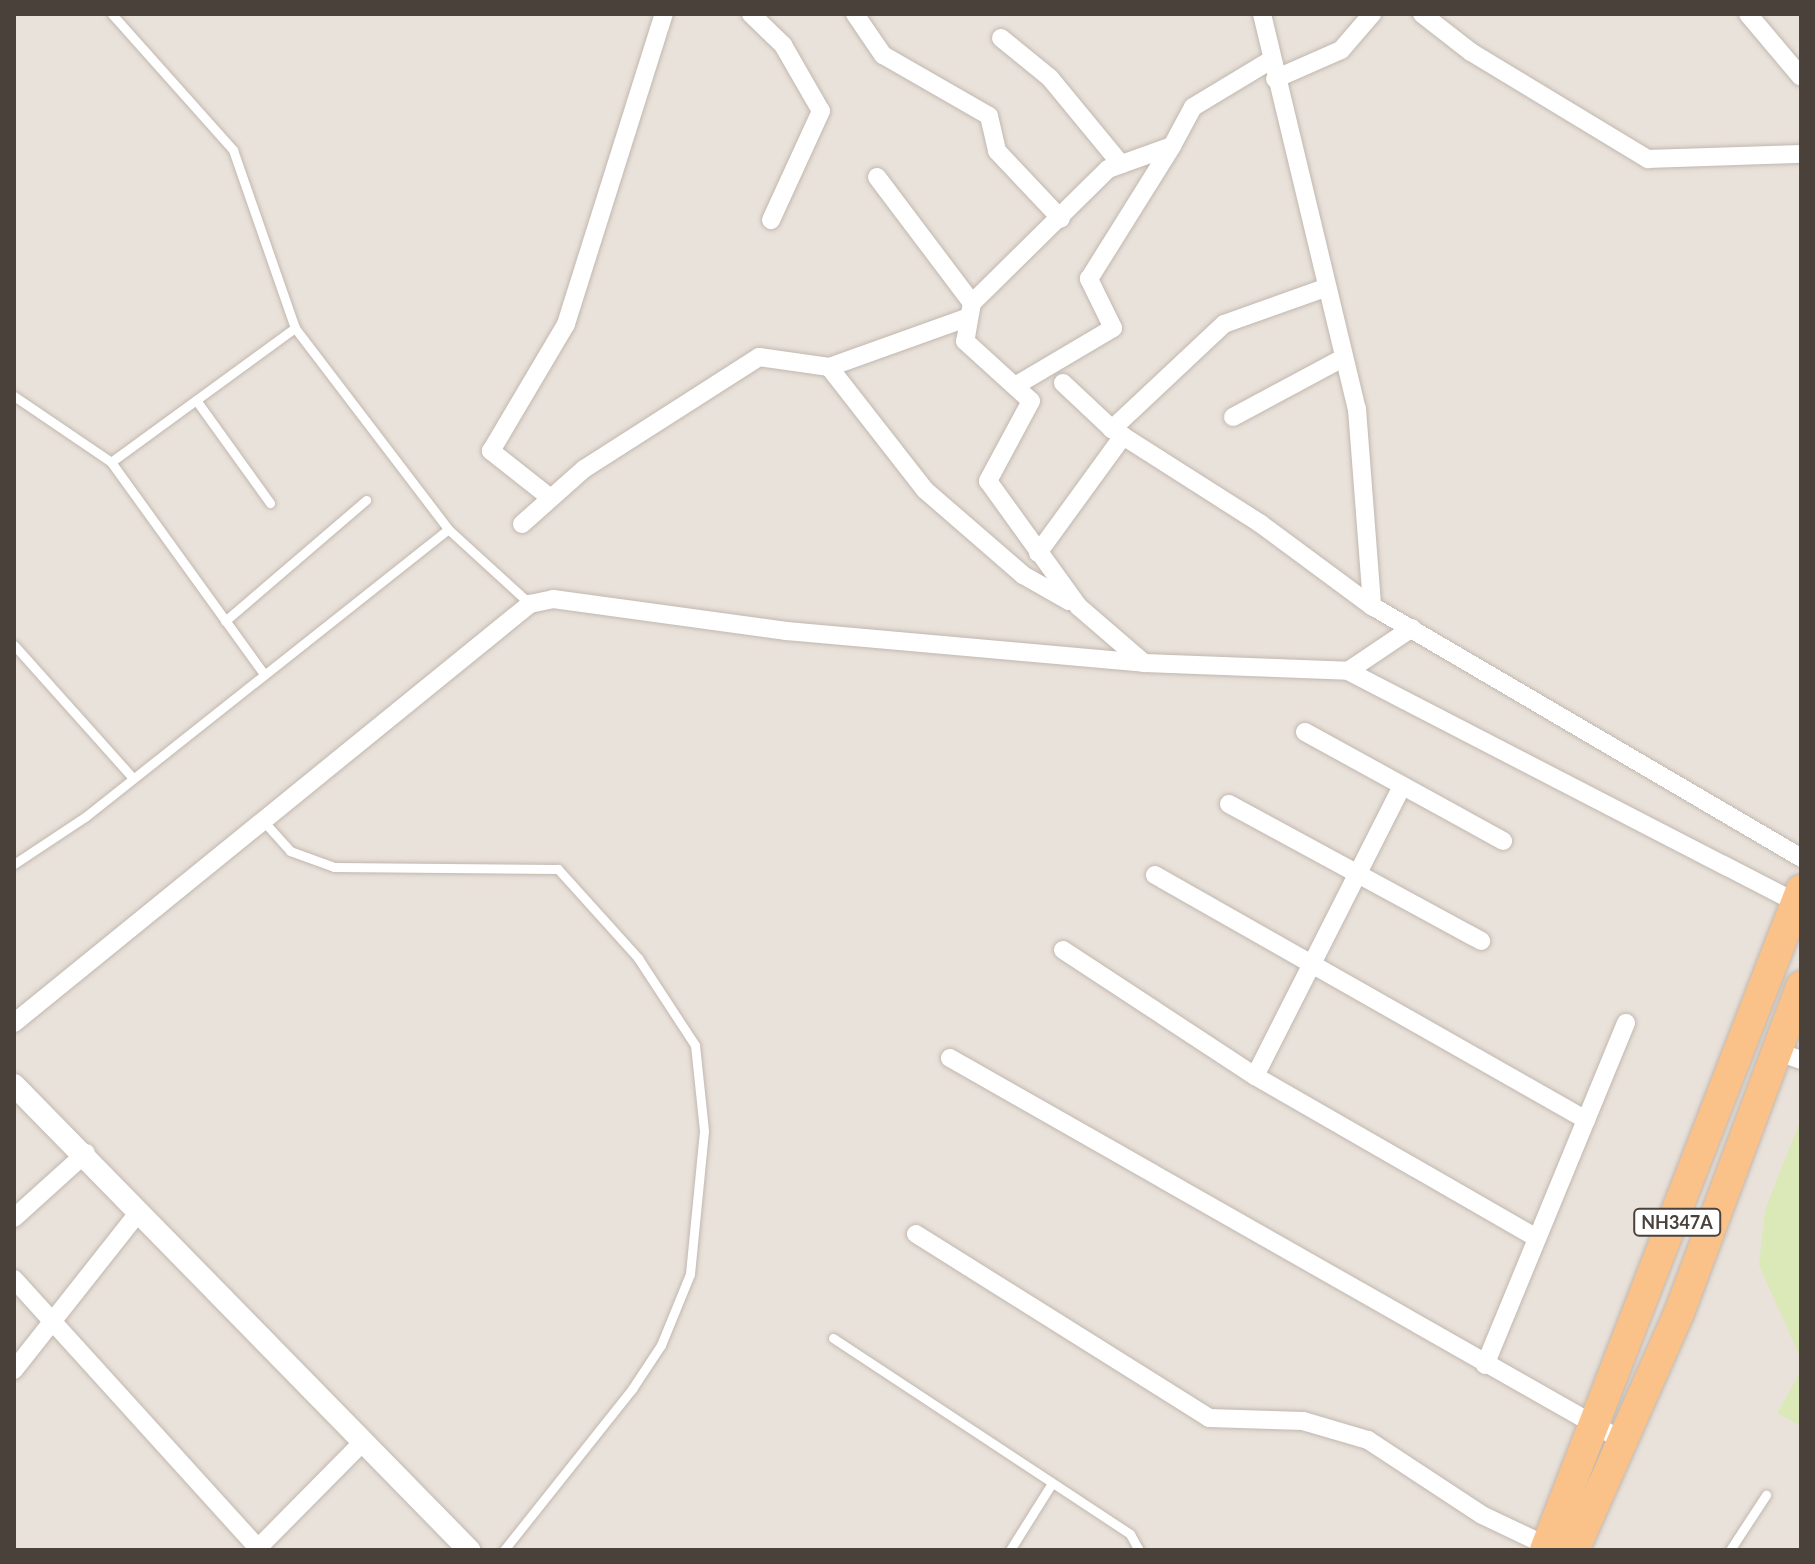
<!DOCTYPE html>
<style>
body{margin:0}
#map{position:relative;width:1815px;height:1564px;overflow:hidden;background:#f5f1ec;font-family:Lato,sans-serif}
div>[style]{position:absolute}
[style*='--x']{left:calc(var(--x)*1px);top:calc(var(--y)*1px);width:calc(var(--w)*1px);rotate:calc(var(--a)*1deg)}
.residential>*{inset:0;background:#e9e2da}
.green>*{inset:0;background:#dbe8b7}
.roads{filter:drop-shadow(0 0 2px #c1b7af) drop-shadow(0 0 2px #c1b7af)}
.service>*{height:9px;margin:-4.5px;padding:0 4.5px;transform-origin:4.5px;border-radius:4.5px;background:#fff}
.minor>*{height:18px;margin:-9px;padding:0 9px;transform-origin:9px;border-radius:9px;background:#fff}
.tertiary>*{height:22px;margin:-11px;padding:0 11px;transform-origin:11px;border-radius:11px;background:#fff}
.trunk>*{height:30px;margin:-15px;padding:0 15px;transform-origin:15px;border-radius:15px;background:#fac289}
span{translate:-50% -50%;white-space:nowrap;text-align:center;line-height:1.15;-webkit-text-stroke:8px #fff;paint-order:stroke}
.shield-label span{padding:2px 6px;background:#fff;border:2px solid;border-radius:6px;-webkit-text-stroke-width:0}
.shield-label{font-size:18px;color:#4a413a;font-weight:700}
.frame{position:absolute;inset:0;border:16px solid #4a413a;pointer-events:none}
</style>
<div id="map">
<div class="residential">
<div style="clip-path:polygon(14px 14px,1801px 14px,1801px 1550px,14px 1550px)"></div>
</div>
<div class="green">
<div style="clip-path:polygon(1801px 1119px,1801px 1359px,1759px 1265px,1765px 1210px)"></div>
<div style="clip-path:polygon(1801px 1371px,1801px 1426px,1777px 1413px)"></div>
</div>
<div class="roads">
<div class="service">
<div style="--x:112;--y:14;--w:182;--a:48.3"></div>
<div style="--x:233;--y:150;--w:188;--a:70.8"></div>
<div style="--x:295;--y:328;--w:253;--a:52.7"></div>
<div style="--x:448;--y:529;--w:111;--a:42.4"></div>
<div style="--x:14;--y:396;--w:117;--a:34.2"></div>
<div style="--x:111;--y:462;--w:261;--a:54.2"></div>
<div style="--x:196;--y:400;--w:127;--a:54.3"></div>
<div style="--x:111;--y:462;--w:228;--a:-36.1"></div>
<div style="--x:225;--y:621;--w:186;--a:-40.6"></div>
<div style="--x:14;--y:645;--w:178;--a:48.2"></div>
<div style="--x:266;--y:824;--w:36;--a:48"></div>
<div style="--x:290;--y:851;--w:47;--a:20"></div>
<div style="--x:334;--y:867;--w:224;--a:0.5"></div>
<div style="--x:558;--y:869;--w:120;--a:48"></div>
<div style="--x:638;--y:958;--w:104;--a:56.8"></div>
<div style="--x:695;--y:1045;--w:86;--a:84"></div>
<div style="--x:704;--y:1131;--w:144;--a:95.6"></div>
<div style="--x:690;--y:1274;--w:77;--a:112.2"></div>
<div style="--x:661;--y:1345;--w:53;--a:123.4"></div>
<div style="--x:632;--y:1389;--w:206;--a:128.5"></div>
<div style="--x:14;--y:864;--w:85;--a:-33.5"></div>
<div style="--x:85;--y:817;--w:463;--a:-38.4"></div>
<div style="--x:833;--y:1338;--w:356;--a:33.4"></div>
<div style="--x:1130;--y:1534;--w:18;--a:61"></div>
<div style="--x:1010;--y:1550;--w:79;--a:-57.9"></div>
<div style="--x:1730;--y:1550;--w:66;--a:-56.8"></div>
</div>
<div class="minor">
<div style="--x:751;--y:14;--w:45;--a:44.1"></div>
<div style="--x:783;--y:45;--w:76;--a:60.1"></div>
<div style="--x:821;--y:111;--w:120;--a:114.6"></div>
<div style="--x:855;--y:14;--w:50;--a:55.7"></div>
<div style="--x:883;--y:55;--w:122;--a:29.9"></div>
<div style="--x:989;--y:116;--w:36;--a:77"></div>
<div style="--x:997;--y:151;--w:93;--a:46.7"></div>
<div style="--x:1262;--y:14;--w:406;--a:76.5"></div>
<div style="--x:1357;--y:409;--w:198;--a:85.6"></div>
<div style="--x:1372;--y:606;--w:498;--a:30.4"></div>
<div style="--x:1422;--y:14;--w:62;--a:37.8"></div>
<div style="--x:1471;--y:52;--w:207;--a:31.2"></div>
<div style="--x:1648;--y:159;--w:153;--a:-1.9"></div>
<div style="--x:1748;--y:14;--w:82;--a:49.9"></div>
<div style="--x:1001;--y:38;--w:63;--a:39.2"></div>
<div style="--x:1050;--y:78;--w:112;--a:50.5"></div>
<div style="--x:1271;--y:60;--w:91;--a:148.9"></div>
<div style="--x:1193;--y:107;--w:44;--a:118.3"></div>
<div style="--x:1172;--y:146;--w:68;--a:160.2"></div>
<div style="--x:1108;--y:169;--w:191;--a:135.4"></div>
<div style="--x:972;--y:303;--w:39;--a:100"></div>
<div style="--x:965;--y:341;--w:89;--a:42.3"></div>
<div style="--x:1031;--y:401;--w:91;--a:118.3"></div>
<div style="--x:988;--y:481;--w:155;--a:54.2"></div>
<div style="--x:1079;--y:607;--w:86;--a:40.7"></div>
<div style="--x:1144;--y:663;--w:204;--a:2.2"></div>
<div style="--x:1348;--y:671;--w:77;--a:-33.9"></div>
<div style="--x:1275;--y:79;--w:72;--a:-23.7"></div>
<div style="--x:1341;--y:50;--w:48;--a:-49.3"></div>
<div style="--x:877;--y:177;--w:158;--a:53"></div>
<div style="--x:1325;--y:288;--w:107;--a:160.4"></div>
<div style="--x:1224;--y:324;--w:154;--a:136.8"></div>
<div style="--x:1112;--y:429;--w:177;--a:32.5"></div>
<div style="--x:1261;--y:524;--w:138;--a:36.5"></div>
<div style="--x:969;--y:317;--w:149;--a:160.3"></div>
<div style="--x:829;--y:367;--w:156;--a:52"></div>
<div style="--x:925;--y:490;--w:130;--a:40.9"></div>
<div style="--x:1023;--y:575;--w:53;--a:29.5"></div>
<div style="--x:1063;--y:383;--w:67;--a:43.2"></div>
<div style="--x:1015;--y:386;--w:114;--a:-30.6"></div>
<div style="--x:1113;--y:328;--w:55;--a:-116.1"></div>
<div style="--x:1089;--y:279;--w:157;--a:-58"></div>
<div style="--x:1233;--y:417;--w:125;--a:-28.2"></div>
<div style="--x:548;--y:496;--w:73;--a:-141.7"></div>
<div style="--x:491;--y:451;--w:147;--a:-59.4"></div>
<div style="--x:566;--y:324;--w:325;--a:-72.5"></div>
<div style="--x:522;--y:524;--w:83;--a:-41.6"></div>
<div style="--x:584;--y:469;--w:208;--a:-32.6"></div>
<div style="--x:759;--y:357;--w:71;--a:8.1"></div>
<div style="--x:1038;--y:553;--w:145;--a:-54"></div>
<div style="--x:1348;--y:671;--w:510;--a:27.32"></div>
<div style="--x:1305;--y:732;--w:226;--a:28.8"></div>
<div style="--x:1229;--y:804;--w:287;--a:28.5"></div>
<div style="--x:1155;--y:875;--w:496;--a:29.6"></div>
<div style="--x:1063;--y:950;--w:230;--a:33.3"></div>
<div style="--x:1255;--y:1076;--w:325;--a:29.9"></div>
<div style="--x:14;--y:1023;--w:665;--a:-39.08"></div>
<div style="--x:530;--y:604;--w:24;--a:-12"></div>
<div style="--x:553;--y:599;--w:236;--a:7.8"></div>
<div style="--x:787;--y:631;--w:358;--a:5.1"></div>
<div style="--x:1778;--y:1052;--w:24;--a:19"></div>
<div style="--x:950;--y:1058;--w:774;--a:29.64"></div>
<div style="--x:1255;--y:1076;--w:325;--a:-63.1"></div>
<div style="--x:14;--y:1218;--w:97;--a:-42.1"></div>
<div style="--x:916;--y:1234;--w:346;--a:32.1"></div>
<div style="--x:1209;--y:1418;--w:94;--a:1.8"></div>
<div style="--x:1303;--y:1421;--w:68;--a:16.3"></div>
<div style="--x:1368;--y:1440;--w:136;--a:33.3"></div>
<div style="--x:1482;--y:1515;--w:72;--a:25.5"></div>
<div style="--x:14;--y:1279;--w:363;--a:47.8"></div>
<div style="--x:258;--y:1548;--w:145;--a:-45.3"></div>
<div style="--x:1485;--y:1365;--w:370;--a:-67.6"></div>
<div style="--x:14;--y:1370;--w:201;--a:-51.7"></div>
</div>
<div class="tertiary">
<div style="--x:14;--y:1085;--w:651;--a:45.62"></div>
</div>
<div class="trunk">
<div style="--x:1545;--y:1550;--w:708;--a:-68.8"></div>
<div style="--x:1574;--y:1550;--w:259;--a:-66.1"></div>
<div style="--x:1679;--y:1313;--w:349;--a:-69.5"></div>
</div>
</div>
<div class="shield-label">
<span style="left:1677px;top:1222px">NH347A</span>
</div>
<div class="frame"></div>
</div>
